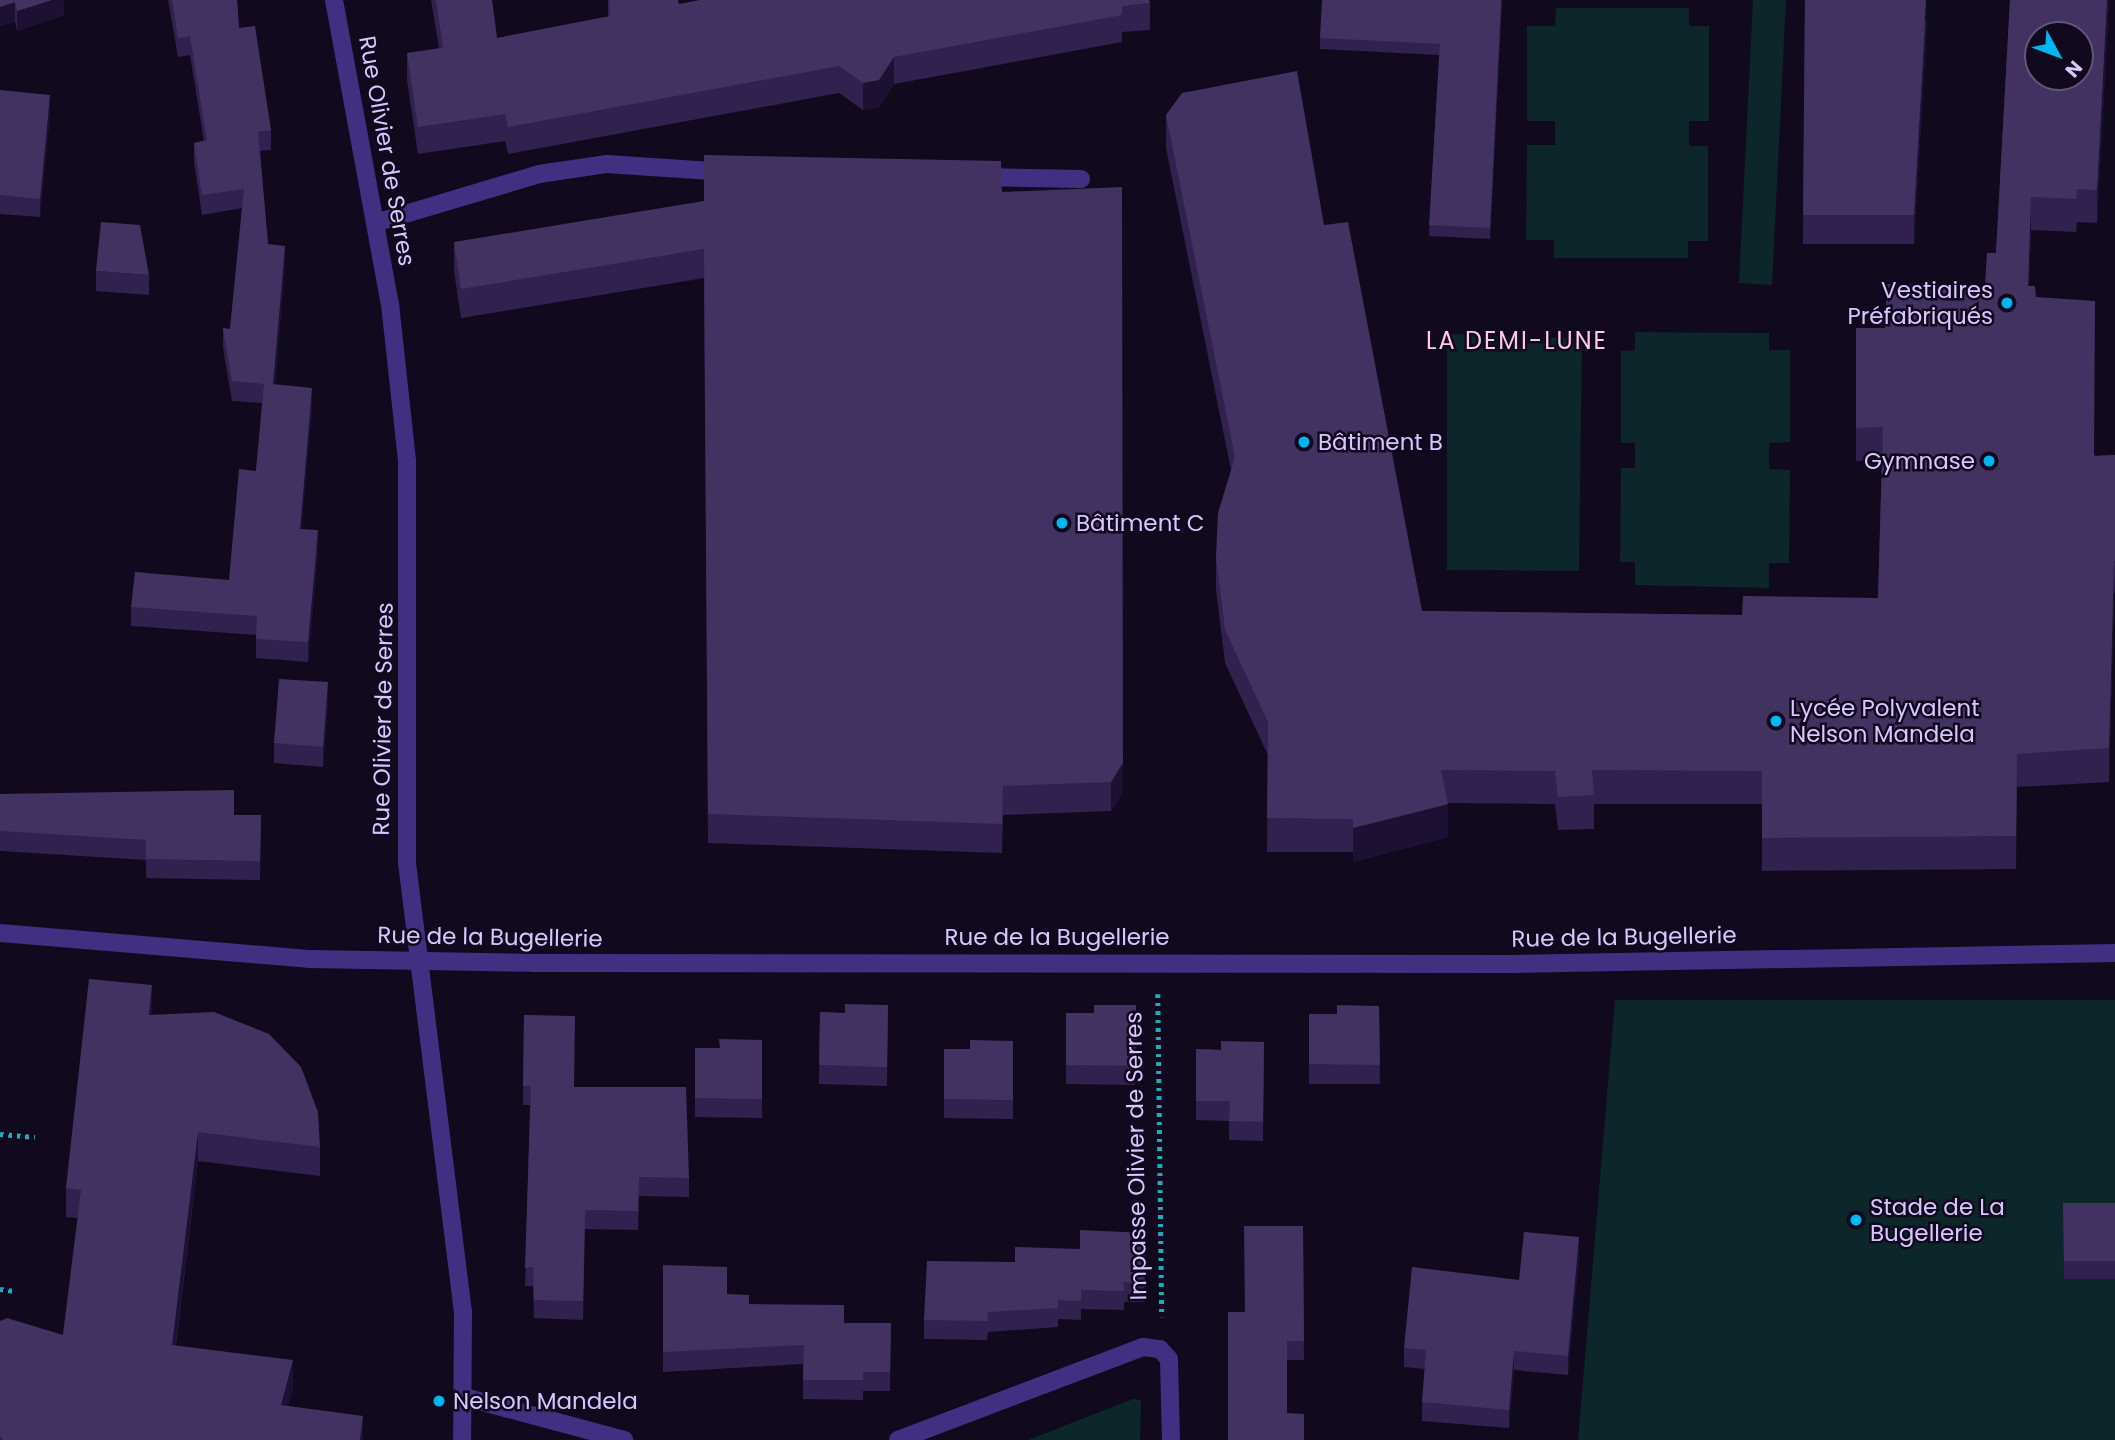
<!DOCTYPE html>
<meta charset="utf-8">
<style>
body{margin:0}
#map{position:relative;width:2115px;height:1440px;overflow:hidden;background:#110a1e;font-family:Poppins,sans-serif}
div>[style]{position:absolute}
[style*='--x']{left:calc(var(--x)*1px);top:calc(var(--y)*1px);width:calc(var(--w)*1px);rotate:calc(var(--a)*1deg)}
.green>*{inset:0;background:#0c2629}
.path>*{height:4.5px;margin-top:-2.25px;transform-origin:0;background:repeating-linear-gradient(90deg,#21abb9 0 3.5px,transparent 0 8.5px)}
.service>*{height:18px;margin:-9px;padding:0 9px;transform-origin:9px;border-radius:9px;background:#403082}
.minor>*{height:18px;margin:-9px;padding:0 9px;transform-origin:9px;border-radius:9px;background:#403082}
.wall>*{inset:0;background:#30214e}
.shaded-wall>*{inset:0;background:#1c1033}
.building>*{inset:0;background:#423261}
.dots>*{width:19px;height:19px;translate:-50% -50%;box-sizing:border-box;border:4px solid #110a1e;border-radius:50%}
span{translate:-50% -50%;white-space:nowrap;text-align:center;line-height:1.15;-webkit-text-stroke:5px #110a1e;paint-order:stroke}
.street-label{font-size:23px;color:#d6c7ff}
.poi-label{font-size:23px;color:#d6c7ff}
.right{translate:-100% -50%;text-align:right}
.left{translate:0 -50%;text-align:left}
.neighbourhood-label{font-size:24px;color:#ffc9e3;letter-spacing:2px}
.north{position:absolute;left:2024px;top:21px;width:70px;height:70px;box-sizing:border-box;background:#110a1e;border:2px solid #605678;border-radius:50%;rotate:131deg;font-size:19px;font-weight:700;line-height:28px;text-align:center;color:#d6c7ff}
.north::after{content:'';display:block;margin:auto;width:24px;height:32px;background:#00b6f2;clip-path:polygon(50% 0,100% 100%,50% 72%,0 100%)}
</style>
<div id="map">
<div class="green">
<div style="clip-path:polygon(1753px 0,1786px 0,1772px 285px,1739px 283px)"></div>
<div style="clip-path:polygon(1556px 8px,1689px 8px,1689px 26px,1709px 26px,1709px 121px,1689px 121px,1689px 146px,1708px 146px,1708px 241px,1688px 241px,1688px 258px,1554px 258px,1554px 240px,1526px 240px,1527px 145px,1555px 145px,1555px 121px,1527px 121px,1527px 26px,1555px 26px)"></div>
<div style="clip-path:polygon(1635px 332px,1769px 333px,1769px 350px,1790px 350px,1790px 442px,1769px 443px,1769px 469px,1790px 470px,1789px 563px,1769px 563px,1769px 588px,1635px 585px,1635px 562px,1620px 562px,1621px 468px,1635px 468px,1635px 443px,1621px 443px,1621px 351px,1635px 350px)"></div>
<div style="clip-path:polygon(1447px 334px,1582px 339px,1579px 571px,1447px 570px)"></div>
<div style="clip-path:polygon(1615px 1000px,2115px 1000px,2115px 1440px,1578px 1440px)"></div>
<div style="clip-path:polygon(1133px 1399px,1141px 1400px,1140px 1440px,1028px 1440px)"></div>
</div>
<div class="path">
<div style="--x:1158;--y:994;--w:323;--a:89.3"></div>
<div style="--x:0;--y:1134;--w:35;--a:5"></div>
<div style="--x:0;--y:1289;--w:15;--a:8"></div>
</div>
<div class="service">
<div style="--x:979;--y:177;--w:102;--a:1.1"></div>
<div style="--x:375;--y:223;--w:171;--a:-16.6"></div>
<div style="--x:539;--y:174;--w:69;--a:-8.4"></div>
<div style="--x:607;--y:164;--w:120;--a:3.8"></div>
</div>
<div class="minor">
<div style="--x:334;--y:0;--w:309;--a:79.6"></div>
<div style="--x:390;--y:304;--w:158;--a:83.8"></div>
<div style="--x:407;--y:461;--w:402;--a:90"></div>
<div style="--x:407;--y:863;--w:451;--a:82.9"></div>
<div style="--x:463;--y:1311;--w:129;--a:90.4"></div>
<div style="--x:0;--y:933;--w:312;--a:4.8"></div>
<div style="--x:311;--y:959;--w:222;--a:1"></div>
<div style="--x:533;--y:963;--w:980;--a:0.06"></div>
<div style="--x:1513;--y:964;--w:602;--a:-1.05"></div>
<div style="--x:464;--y:1397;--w:166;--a:15"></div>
<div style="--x:898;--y:1440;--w:262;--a:-20.8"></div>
<div style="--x:1143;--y:1347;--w:17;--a:7"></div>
<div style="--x:1160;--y:1349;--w:13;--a:48"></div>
<div style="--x:1169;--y:1359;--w:81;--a:88.6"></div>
</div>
<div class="wall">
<div style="clip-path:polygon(0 0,64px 0,64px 15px,17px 31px,15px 22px,0 26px)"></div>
<div style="clip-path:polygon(168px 0,237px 0,239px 28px,271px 130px,271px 150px,260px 151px,268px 244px,285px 265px,275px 384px,312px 408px,301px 529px,318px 550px,308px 662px,256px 658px,256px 635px,131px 626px,131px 607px,229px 580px,256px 471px,262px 403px,232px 401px,223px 348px,223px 328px,230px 329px,242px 208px,202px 215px,194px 162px,194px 143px,204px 141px,190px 55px,178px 57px)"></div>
<div style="clip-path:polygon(431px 0,492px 0,497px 38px,608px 17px,608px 0,679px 4px,1150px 3px,1150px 30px,1122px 32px,1122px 42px,894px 84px,879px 107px,863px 110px,839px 93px,508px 154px,505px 141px,418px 154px,407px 80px,407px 53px,439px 48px)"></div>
<div style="clip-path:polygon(1502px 0,1490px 239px,1429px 236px,1439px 55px,1320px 49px,1320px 38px)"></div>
<div style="clip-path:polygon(1805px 0,1927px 21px,1914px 244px,1803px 244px)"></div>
<div style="clip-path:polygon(2010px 0,2109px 0,2097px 223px,2077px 222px,2076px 232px,2031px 230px,2029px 286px,2036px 297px,2095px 456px,2115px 455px,2115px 594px,2114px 594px,2109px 782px,2017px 787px,2016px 869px,1762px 871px,1762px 804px,1594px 804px,1594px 829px,1558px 830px,1555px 804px,1447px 803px,1448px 837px,1353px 862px,1353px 852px,1267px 852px,1268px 755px,1225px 663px,1216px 590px,1216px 557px,1231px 470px,1166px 148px,1166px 115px,1324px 225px,1422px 611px,1742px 615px,1878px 598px,1882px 460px,1856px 461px,1856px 328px,1885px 328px,1985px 285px,1996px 253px)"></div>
<div style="clip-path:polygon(0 90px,50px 113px,40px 217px,0 214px)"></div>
<div style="clip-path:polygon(1002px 192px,1123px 792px,1111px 811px,1003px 815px,1002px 853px,708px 843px,704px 278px,461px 318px,454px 271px,454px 242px)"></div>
<div style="clip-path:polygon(96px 271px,149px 275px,149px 295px,96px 291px)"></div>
<div style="clip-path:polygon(328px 702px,323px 767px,274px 763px,274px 743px)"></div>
<div style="clip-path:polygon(0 794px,234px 815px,261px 815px,260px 880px,146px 878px,146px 860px,0 851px)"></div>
<div style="clip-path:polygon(888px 1005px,887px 1086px,819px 1084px,820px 1012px,845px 1013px)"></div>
<div style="clip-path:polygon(1136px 1005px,1135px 1085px,1066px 1084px,1066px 1013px,1094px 1013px)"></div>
<div style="clip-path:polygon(1379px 1006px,1380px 1084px,1309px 1084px,1309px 1014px,1337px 1014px)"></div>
<div style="clip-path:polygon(152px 1015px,320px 1147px,320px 1176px,198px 1161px,176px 1346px,293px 1389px,288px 1406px,363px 1440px,0 1440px,0 1321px,63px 1335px,78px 1218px,66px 1217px,66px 1188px)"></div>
<div style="clip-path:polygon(524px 1015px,574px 1087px,689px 1178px,689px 1197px,639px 1196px,638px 1230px,585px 1229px,583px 1320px,534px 1318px,533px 1286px,525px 1286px,530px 1105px,523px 1105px)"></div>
<div style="clip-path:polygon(762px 1040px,762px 1118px,695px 1117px,695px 1048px,720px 1048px)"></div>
<div style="clip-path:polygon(1013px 1041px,1013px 1119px,944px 1118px,944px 1049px,970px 1049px)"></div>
<div style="clip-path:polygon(1264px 1042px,1263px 1141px,1229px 1140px,1229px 1121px,1196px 1120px,1196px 1049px,1221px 1050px)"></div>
<div style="clip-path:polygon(2063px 1203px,2115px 1203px,2115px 1279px,2064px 1279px)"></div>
<div style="clip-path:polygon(1303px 1226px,1304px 1360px,1287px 1360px,1228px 1440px)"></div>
<div style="clip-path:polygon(1146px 1252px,1144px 1302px,1124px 1302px,1124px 1310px,1081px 1309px,1081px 1320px,1058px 1319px,1058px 1327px,988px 1332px,987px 1340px,924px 1339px,924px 1320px,1015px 1262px)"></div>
<div style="clip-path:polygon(1579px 1256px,1568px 1375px,1514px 1370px,1509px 1428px,1422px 1421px,1422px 1402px,1425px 1369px,1404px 1367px,1404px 1348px,1519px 1280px)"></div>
<div style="clip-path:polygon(663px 1265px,749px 1304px,844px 1323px,891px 1323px,890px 1391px,863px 1391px,863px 1400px,803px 1399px,803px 1364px,663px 1372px)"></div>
</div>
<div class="shaded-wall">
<div style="clip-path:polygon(52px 0,64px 0,64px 15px,17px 31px,17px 11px)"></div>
<div style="clip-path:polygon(1927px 0,1927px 21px,1914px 244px,1914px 215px)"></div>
<div style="clip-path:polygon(2107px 0,2109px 0,2097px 223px,2097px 190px)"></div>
<div style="clip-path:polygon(15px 2px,15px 22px,0 26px,0 7px)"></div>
<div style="clip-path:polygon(894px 57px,894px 84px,879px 107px,863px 110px,863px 83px)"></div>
<div style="clip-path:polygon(50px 95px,50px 113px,40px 217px,40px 199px)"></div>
<div style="clip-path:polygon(2031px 197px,2031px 230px,2028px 319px,2028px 286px)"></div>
<div style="clip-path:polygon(285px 246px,285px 265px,273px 404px,273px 384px)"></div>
<div style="clip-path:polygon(312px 388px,312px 408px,300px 548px,300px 529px)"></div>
<div style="clip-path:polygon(318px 530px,318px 550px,308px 662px,308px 642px)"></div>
<div style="clip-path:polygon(2114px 561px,2114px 594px,2109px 782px,2109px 748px)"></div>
<div style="clip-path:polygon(328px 682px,328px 702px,323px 767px,323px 747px)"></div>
<div style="clip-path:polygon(1123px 763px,1123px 792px,1111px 811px,1111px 782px)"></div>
<div style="clip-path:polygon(1448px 804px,1448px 837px,1353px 862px,1353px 828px)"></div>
<div style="clip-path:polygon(152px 985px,152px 1014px,149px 1015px)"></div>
<div style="clip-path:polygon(198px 1132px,198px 1161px,172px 1374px,172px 1345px)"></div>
<div style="clip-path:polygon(1579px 1237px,1579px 1256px,1568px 1375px,1568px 1356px)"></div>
<div style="clip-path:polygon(1514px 1351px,1514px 1370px,1509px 1428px,1509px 1410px)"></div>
<div style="clip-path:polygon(293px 1360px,293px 1389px,281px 1434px,281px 1405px)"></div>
<div style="clip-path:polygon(363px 1416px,363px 1440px,360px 1440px)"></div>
</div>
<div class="building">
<div style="clip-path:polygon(0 0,52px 0,17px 11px,15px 2px,0 7px)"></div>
<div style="clip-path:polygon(172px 0,237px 0,239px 28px,255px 26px,271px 130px,258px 132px,268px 244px,285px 246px,273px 384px,312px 388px,300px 529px,318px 530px,308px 642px,256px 639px,257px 616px,131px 607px,135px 572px,229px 580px,239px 469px,256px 471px,264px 384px,232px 381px,223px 328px,230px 329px,244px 189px,202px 195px,194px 143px,207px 140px,190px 36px,178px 38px)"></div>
<div style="clip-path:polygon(436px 0,492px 0,497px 38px,610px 16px,609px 0,678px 0,679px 4px,700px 0,1149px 0,1150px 3px,1122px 6px,1122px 15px,894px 57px,879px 80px,863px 83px,839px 66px,508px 127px,505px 114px,418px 127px,407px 53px,443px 48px)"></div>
<div style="clip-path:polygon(1322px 0,1501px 0,1490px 228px,1429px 225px,1440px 44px,1320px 38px)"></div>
<div style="clip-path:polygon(1805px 0,1926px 0,1914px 215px,1803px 215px)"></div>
<div style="clip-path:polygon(evenodd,2010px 0,2107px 0,2097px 190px,2077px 189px,2076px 199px,2031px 197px,2028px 286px,2035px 286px,2036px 297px,2095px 301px,2094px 456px,2115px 455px,2115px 561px,2114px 561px,2109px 748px,2017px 754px,2016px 836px,1762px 838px,1762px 771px,1592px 770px,1594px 795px,1558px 797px,1555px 771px,1441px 770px,1448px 804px,1353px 828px,1353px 819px,1267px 818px,1268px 722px,1225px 630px,1216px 557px,1218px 513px,1235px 457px,1166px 115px,1182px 93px,1297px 71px,1324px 225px,1348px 222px,1422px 611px,1742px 615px,1743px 596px,1878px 598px,1883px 427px,1856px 428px,1856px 328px,1885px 328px,1887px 284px,1985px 285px,1987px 253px,1996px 253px,2010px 0,2038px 35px,2080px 35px,2080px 77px,2038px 77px,2038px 35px)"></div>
<div style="clip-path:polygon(0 90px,50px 95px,40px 199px,0 195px)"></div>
<div style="clip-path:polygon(704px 155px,1001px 161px,1002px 192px,1122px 187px,1123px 763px,1111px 782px,1003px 786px,1002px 824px,708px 814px,704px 249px,461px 289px,454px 242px,704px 201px)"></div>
<div style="clip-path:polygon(101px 222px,140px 225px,149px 275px,96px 271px)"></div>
<div style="clip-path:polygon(279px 679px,328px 682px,323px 747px,274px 743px)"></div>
<div style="clip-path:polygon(234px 790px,234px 815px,261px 815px,260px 861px,146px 859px,146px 840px,0 831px,0 794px)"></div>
<div style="clip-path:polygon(89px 979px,152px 985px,149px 1015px,214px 1012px,269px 1034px,301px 1067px,318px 1112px,320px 1147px,198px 1132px,172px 1345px,293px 1360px,281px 1405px,363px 1416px,360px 1440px,3px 1440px,0 1435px,0 1321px,7px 1318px,63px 1335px,81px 1190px,66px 1188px)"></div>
<div style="clip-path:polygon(845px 1004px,888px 1005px,887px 1067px,819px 1065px,820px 1012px,845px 1013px)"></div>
<div style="clip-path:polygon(1094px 1005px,1136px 1005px,1135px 1066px,1066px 1065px,1066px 1013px,1094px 1013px)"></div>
<div style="clip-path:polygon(1337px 1005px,1379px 1006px,1380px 1065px,1309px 1064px,1309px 1014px,1337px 1014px)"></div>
<div style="clip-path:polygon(524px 1015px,575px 1016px,574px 1087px,686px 1087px,689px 1178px,639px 1177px,638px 1211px,585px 1210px,583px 1301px,534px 1300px,533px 1267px,525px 1268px,531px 1086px,523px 1086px)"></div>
<div style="clip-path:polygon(719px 1039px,762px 1040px,762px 1099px,695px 1098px,695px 1048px,720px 1048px)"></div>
<div style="clip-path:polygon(970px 1040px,1013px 1041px,1013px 1100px,944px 1099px,944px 1049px,970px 1049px)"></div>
<div style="clip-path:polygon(1221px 1041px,1264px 1042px,1263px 1122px,1229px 1121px,1230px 1101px,1196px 1101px,1196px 1049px,1221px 1050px)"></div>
<div style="clip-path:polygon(2063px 1203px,2115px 1203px,2115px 1261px,2064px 1261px)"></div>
<div style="clip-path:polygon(1244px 1226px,1303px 1226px,1304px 1341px,1287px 1341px,1287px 1413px,1304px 1414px,1304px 1440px,1228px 1440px,1228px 1312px,1245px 1312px)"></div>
<div style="clip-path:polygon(1080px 1230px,1146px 1233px,1144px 1283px,1123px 1282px,1124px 1291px,1081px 1290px,1081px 1301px,1058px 1300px,1058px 1308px,988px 1312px,987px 1321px,924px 1320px,927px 1261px,1015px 1262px,1015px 1247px,1080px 1249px)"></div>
<div style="clip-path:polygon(1524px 1232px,1579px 1237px,1568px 1356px,1514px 1351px,1509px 1410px,1422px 1402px,1426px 1350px,1404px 1348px,1412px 1267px,1519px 1280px)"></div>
<div style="clip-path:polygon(663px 1265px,727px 1267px,727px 1294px,749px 1295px,749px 1304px,844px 1305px,844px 1323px,891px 1323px,890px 1372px,863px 1372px,863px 1380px,803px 1380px,804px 1345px,663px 1352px)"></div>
</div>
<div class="dots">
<div style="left:2007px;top:303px;background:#00b6f2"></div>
<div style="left:1304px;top:442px;background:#00b6f2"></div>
<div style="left:1989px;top:461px;background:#00b6f2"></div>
<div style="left:1062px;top:523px;background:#00b6f2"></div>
<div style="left:1776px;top:721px;background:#00b6f2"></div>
<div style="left:1856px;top:1220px;background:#00b6f2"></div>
<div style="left:439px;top:1401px;background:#00b6f2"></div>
</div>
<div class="street-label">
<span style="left:387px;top:151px;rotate:80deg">Rue Olivier de Serres</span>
<span style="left:383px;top:719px;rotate:-89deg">Rue Olivier de Serres</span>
<span style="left:490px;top:937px;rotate:1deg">Rue de la Bugellerie</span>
<span style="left:1057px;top:937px">Rue de la Bugellerie</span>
<span style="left:1624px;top:937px;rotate:-1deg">Rue de la Bugellerie</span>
<span style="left:1136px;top:1156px;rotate:-91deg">Impasse Olivier de Serres</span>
</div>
<div class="poi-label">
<span class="right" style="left:1993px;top:303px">Vestiaires<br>Préfabriqués</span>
<span class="left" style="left:1318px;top:442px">Bâtiment B</span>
<span class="right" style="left:1975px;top:461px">Gymnase</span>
<span class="left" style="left:1076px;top:523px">Bâtiment C</span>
<span class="left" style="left:1790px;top:721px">Lycée Polyvalent<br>Nelson Mandela</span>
<span class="left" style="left:1870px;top:1220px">Stade de La<br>Bugellerie</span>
<span class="left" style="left:453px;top:1401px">Nelson Mandela</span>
</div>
<div class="neighbourhood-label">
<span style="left:1517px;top:341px">LA DEMI-LUNE</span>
</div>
<div class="north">N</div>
</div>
